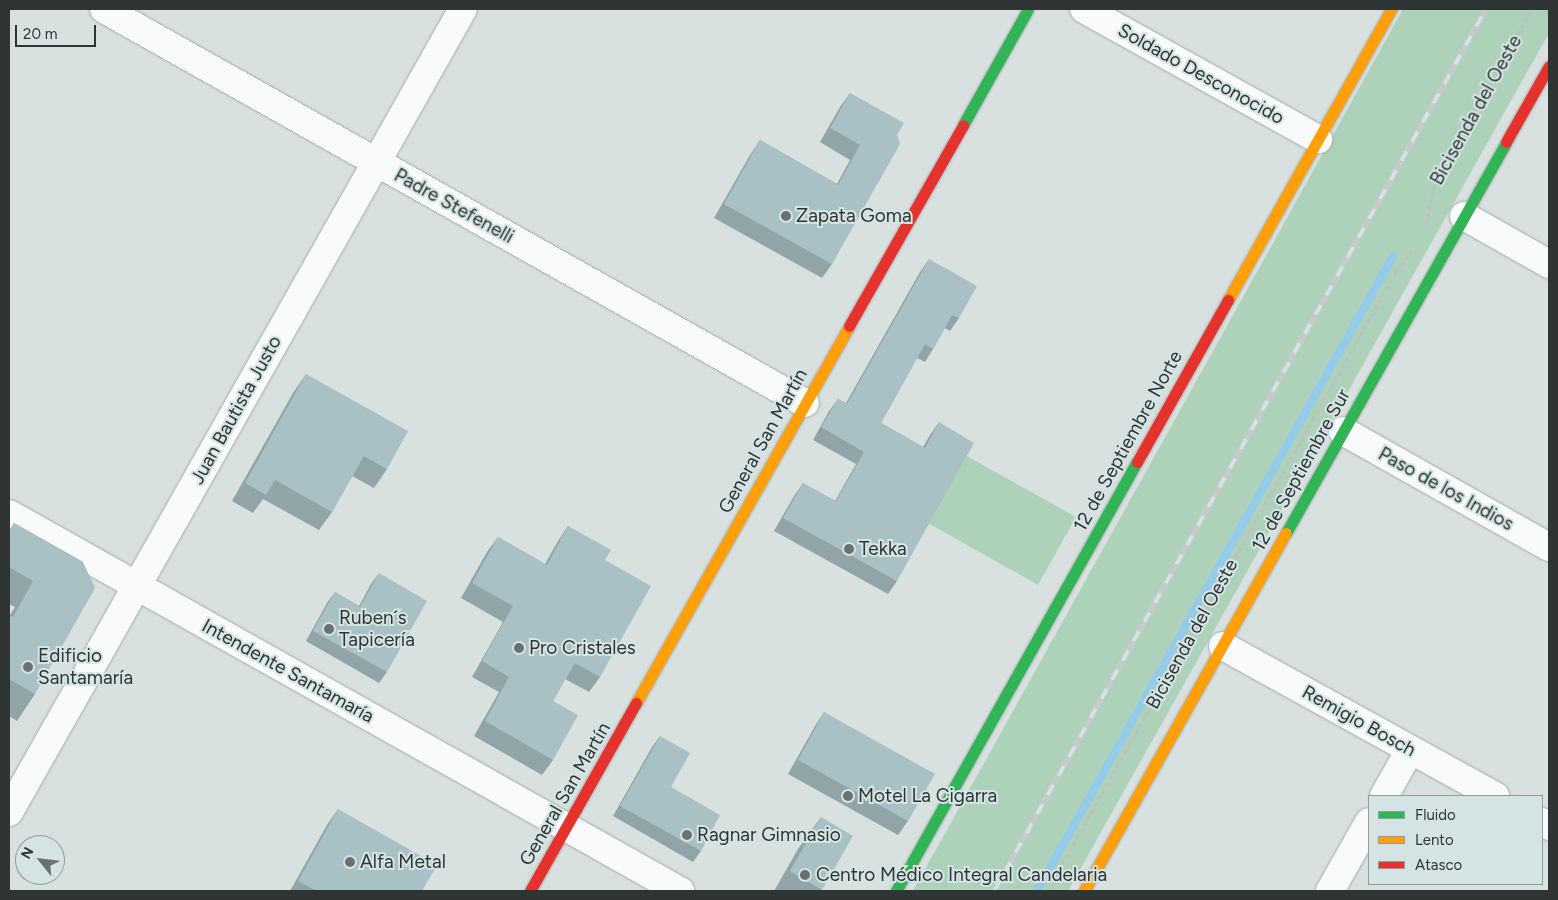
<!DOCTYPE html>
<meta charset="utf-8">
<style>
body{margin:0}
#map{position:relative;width:1558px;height:900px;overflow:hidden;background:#d8e0e0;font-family:Figtree,sans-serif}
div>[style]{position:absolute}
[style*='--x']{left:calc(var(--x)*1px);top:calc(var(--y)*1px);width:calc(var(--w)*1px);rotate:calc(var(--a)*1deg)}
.green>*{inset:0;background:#aed2b9}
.stream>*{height:8px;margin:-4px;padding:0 4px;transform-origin:4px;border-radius:4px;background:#94caea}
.path>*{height:3px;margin-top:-1.5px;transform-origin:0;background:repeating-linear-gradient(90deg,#bcc0c0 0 5px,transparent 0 7.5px)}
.roads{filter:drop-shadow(0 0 1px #a5abab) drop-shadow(0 0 1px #a5abab)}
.street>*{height:28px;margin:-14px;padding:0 14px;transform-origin:14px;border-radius:14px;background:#f9fafa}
.fast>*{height:11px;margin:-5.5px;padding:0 5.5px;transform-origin:5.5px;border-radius:5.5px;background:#30b455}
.slow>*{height:11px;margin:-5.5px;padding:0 5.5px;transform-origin:5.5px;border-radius:5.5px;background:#ff9f0a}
.jam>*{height:11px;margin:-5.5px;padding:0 5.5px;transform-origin:5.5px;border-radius:5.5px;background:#e5322d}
.rail>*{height:5.5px;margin-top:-2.75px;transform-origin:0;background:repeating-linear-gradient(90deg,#d4e3e3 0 11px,#c7caca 0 22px);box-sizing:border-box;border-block:1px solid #c7caca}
.wall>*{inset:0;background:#91a5a9}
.building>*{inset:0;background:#a9c0c4}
.dots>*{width:14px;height:14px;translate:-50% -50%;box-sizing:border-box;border:2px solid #d4e3e3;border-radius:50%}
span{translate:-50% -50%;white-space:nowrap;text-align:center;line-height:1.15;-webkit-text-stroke:4px #d4e3e3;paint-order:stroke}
.street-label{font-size:19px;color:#2f3535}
.poi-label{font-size:19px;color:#2f3535}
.left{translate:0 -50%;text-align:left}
.frame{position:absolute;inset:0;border:10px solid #2f3535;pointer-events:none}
.legend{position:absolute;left:1368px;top:795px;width:175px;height:90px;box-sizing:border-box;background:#d4e3e3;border:1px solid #929d9d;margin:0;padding:6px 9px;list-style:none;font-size:15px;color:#2f3535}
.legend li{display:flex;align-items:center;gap:10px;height:25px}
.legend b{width:25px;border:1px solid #929d9d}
.north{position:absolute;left:15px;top:835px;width:50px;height:50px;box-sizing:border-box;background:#d4e3e3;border:1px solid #929d9d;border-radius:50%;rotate:299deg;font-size:14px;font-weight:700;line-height:20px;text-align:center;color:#2f3535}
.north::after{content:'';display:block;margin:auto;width:18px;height:22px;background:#6a7171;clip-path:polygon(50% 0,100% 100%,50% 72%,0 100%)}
.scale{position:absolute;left:15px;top:25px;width:81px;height:22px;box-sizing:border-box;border:2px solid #2f3535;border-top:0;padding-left:6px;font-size:15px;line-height:18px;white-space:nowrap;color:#2f3535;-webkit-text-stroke:4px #d4e3e3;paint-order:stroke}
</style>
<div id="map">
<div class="green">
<div style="clip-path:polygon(1403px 9px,1549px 9px,1549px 33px,1068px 891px,913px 891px)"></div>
<div style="clip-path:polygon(965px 455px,1076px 517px,1038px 585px,928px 523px)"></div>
</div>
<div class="stream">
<div style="--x:1037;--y:891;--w:728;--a:-60.72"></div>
</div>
<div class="path">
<div style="--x:1426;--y:225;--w:48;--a:-78"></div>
<div style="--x:1436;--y:178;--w:194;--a:-60.4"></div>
<div style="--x:1047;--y:891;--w:711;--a:-60.59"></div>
<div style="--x:1396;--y:272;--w:26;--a:-53"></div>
</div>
<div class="roads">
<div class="street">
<div style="--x:104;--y:9;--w:804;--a:29.34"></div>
<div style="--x:1084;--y:9;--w:268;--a:29.1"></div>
<div style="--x:1464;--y:216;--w:98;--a:29.5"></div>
<div style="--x:1343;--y:431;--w:236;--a:29.4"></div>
<div style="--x:9;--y:514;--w:770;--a:29.33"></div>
<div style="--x:1223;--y:646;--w:311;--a:28.9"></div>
<div style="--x:1384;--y:796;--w:53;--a:-60.5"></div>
<div style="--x:9;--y:812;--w:922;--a:-60.52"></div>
<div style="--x:1542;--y:822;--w:8;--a:30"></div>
<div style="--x:1330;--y:891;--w:79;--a:-60.5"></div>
</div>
<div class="fast">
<div style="--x:963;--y:125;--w:133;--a:-60.7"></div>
<div style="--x:1286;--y:533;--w:449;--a:-60.6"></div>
<div style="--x:896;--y:891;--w:492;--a:-60.7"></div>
</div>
<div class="slow">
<div style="--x:1228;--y:300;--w:334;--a:-60.7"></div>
<div style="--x:636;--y:703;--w:433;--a:-60.5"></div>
<div style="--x:1084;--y:891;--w:411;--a:-60.6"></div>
</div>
<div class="jam">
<div style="--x:1506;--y:142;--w:87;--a:-60.5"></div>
<div style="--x:849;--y:326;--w:231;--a:-60.4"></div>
<div style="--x:1137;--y:462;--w:186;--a:-60.7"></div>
<div style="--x:530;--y:891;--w:216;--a:-60.6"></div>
</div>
</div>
<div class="rail">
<div style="--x:994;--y:891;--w:1010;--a:-60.85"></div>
</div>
<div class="wall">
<div style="clip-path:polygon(850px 93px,897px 135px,832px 264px,822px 278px,714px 218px,750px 155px,760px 140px,837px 184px,850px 160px,820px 142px,840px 107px)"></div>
<div style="clip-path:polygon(929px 259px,959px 318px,950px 331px,945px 328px,933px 349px,925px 362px,917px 358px,881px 423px,923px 447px,930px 435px,939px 422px,897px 581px,888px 594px,774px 531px,794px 496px,803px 483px,835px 501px,856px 464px,813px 440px,829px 411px,838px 399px,846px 403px,920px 272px)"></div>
<div style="clip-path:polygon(306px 374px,387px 469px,374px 488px,352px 476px,332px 512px,319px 530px,263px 499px,253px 513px,232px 501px,293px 393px)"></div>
<div style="clip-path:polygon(14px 523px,83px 562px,35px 694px,17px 721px,9px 716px,9px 615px,10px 615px,15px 607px,9px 604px,9px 531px)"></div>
<div style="clip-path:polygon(568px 526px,605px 560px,600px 677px,589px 692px,565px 679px,553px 701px,553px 760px,542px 775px,474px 736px,499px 692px,472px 677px,503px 622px,461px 598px,487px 552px,498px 537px,545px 564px,558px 541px)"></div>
<div style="clip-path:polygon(379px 573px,387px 672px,379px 683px,306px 641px,327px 603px,335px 592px,359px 606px,371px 584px)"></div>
<div style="clip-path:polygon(824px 712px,908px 821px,898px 835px,788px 774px,815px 726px)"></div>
<div style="clip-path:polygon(660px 736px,671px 787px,701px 851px,693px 862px,613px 816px,652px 747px)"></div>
<div style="clip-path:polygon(338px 809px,422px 891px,290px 891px,327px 825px)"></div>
<div style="clip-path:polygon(821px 817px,822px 890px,821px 891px,774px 891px,798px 849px)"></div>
</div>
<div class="building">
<div style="clip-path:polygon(850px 93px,904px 123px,897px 135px,900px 144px,832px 264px,724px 204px,760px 140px,838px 185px,860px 145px,830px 128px)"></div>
<div style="clip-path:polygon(929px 259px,977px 286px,959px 318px,952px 315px,933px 349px,925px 344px,881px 423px,925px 448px,939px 422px,974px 443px,897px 581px,783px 518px,803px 483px,836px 501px,864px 452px,821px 427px,838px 399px,847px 404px)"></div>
<div style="clip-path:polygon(306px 374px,408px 431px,387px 469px,364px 456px,332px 512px,275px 480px,266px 495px,245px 483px)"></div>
<div style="clip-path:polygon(14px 523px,83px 562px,95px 588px,35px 694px,9px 679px,9px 615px,13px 617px,33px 581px,9px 567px,9px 532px)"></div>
<div style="clip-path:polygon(568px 526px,611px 550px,605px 560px,651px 586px,600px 677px,575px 663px,553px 701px,578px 715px,553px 760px,485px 721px,509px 677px,482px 661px,513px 606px,472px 583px,498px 537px,547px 565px)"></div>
<div style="clip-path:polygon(379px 573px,427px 601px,387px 672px,313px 631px,335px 592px,360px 607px)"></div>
<div style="clip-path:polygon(824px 712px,935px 774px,908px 821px,798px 760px)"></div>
<div style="clip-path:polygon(660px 736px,690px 753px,671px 787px,720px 815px,701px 851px,620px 806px)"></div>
<div style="clip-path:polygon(338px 809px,437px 865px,422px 891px,317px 891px,298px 881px)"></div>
<div style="clip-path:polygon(821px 817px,853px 836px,822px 890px,790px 871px)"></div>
</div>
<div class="dots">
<div style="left:786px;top:216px;background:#6a7171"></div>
<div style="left:849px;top:549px;background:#6a7171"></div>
<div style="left:329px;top:629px;background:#6a7171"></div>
<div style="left:519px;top:648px;background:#6a7171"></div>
<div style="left:28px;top:667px;background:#6a7171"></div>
<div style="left:848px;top:796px;background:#6a7171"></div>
<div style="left:687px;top:835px;background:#6a7171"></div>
<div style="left:350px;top:862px;background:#6a7171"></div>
<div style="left:805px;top:875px;background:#6a7171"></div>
</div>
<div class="street-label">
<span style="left:1201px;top:74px;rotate:29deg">Soldado Desconocido</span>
<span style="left:1476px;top:110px;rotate:-61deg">Bicisenda del Oeste</span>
<span style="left:454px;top:206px;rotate:29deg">Padre Stefenelli</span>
<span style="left:236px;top:410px;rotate:-61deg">Juan Bautista Justo</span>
<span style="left:763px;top:441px;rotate:-61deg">General San Martín</span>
<span style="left:1128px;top:441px;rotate:-61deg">12 de Septiembre Norte</span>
<span style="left:1301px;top:470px;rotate:-61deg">12 de Septiembre Sur</span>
<span style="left:1446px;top:489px;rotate:29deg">Paso de los Indios</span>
<span style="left:1192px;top:634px;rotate:-61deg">Bicisenda del Oeste</span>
<span style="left:288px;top:671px;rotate:29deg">Intendente Santamaría</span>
<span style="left:1359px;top:721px;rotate:29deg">Remigio Bosch</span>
<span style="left:565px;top:794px;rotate:-60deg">General San Martín</span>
</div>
<div class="poi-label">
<span class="left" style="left:796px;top:216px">Zapata Goma</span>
<span class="left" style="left:859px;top:549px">Tekka</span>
<span class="left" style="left:339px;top:629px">Ruben´s<br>Tapicería</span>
<span class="left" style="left:529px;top:648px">Pro Cristales</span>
<span class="left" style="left:38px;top:667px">Edificio<br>Santamaría</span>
<span class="left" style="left:858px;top:796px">Motel La Cigarra</span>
<span class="left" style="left:697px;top:835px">Ragnar Gimnasio</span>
<span class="left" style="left:360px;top:862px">Alfa Metal</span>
<span class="left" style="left:816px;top:875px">Centro Médico Integral Candelaria</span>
</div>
<div class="frame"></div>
<ul class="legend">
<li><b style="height:6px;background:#30b455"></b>Fluido</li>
<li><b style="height:6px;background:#ff9f0a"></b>Lento</li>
<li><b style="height:6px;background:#e5322d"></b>Atasco</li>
</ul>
<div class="north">N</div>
<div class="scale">20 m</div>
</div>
